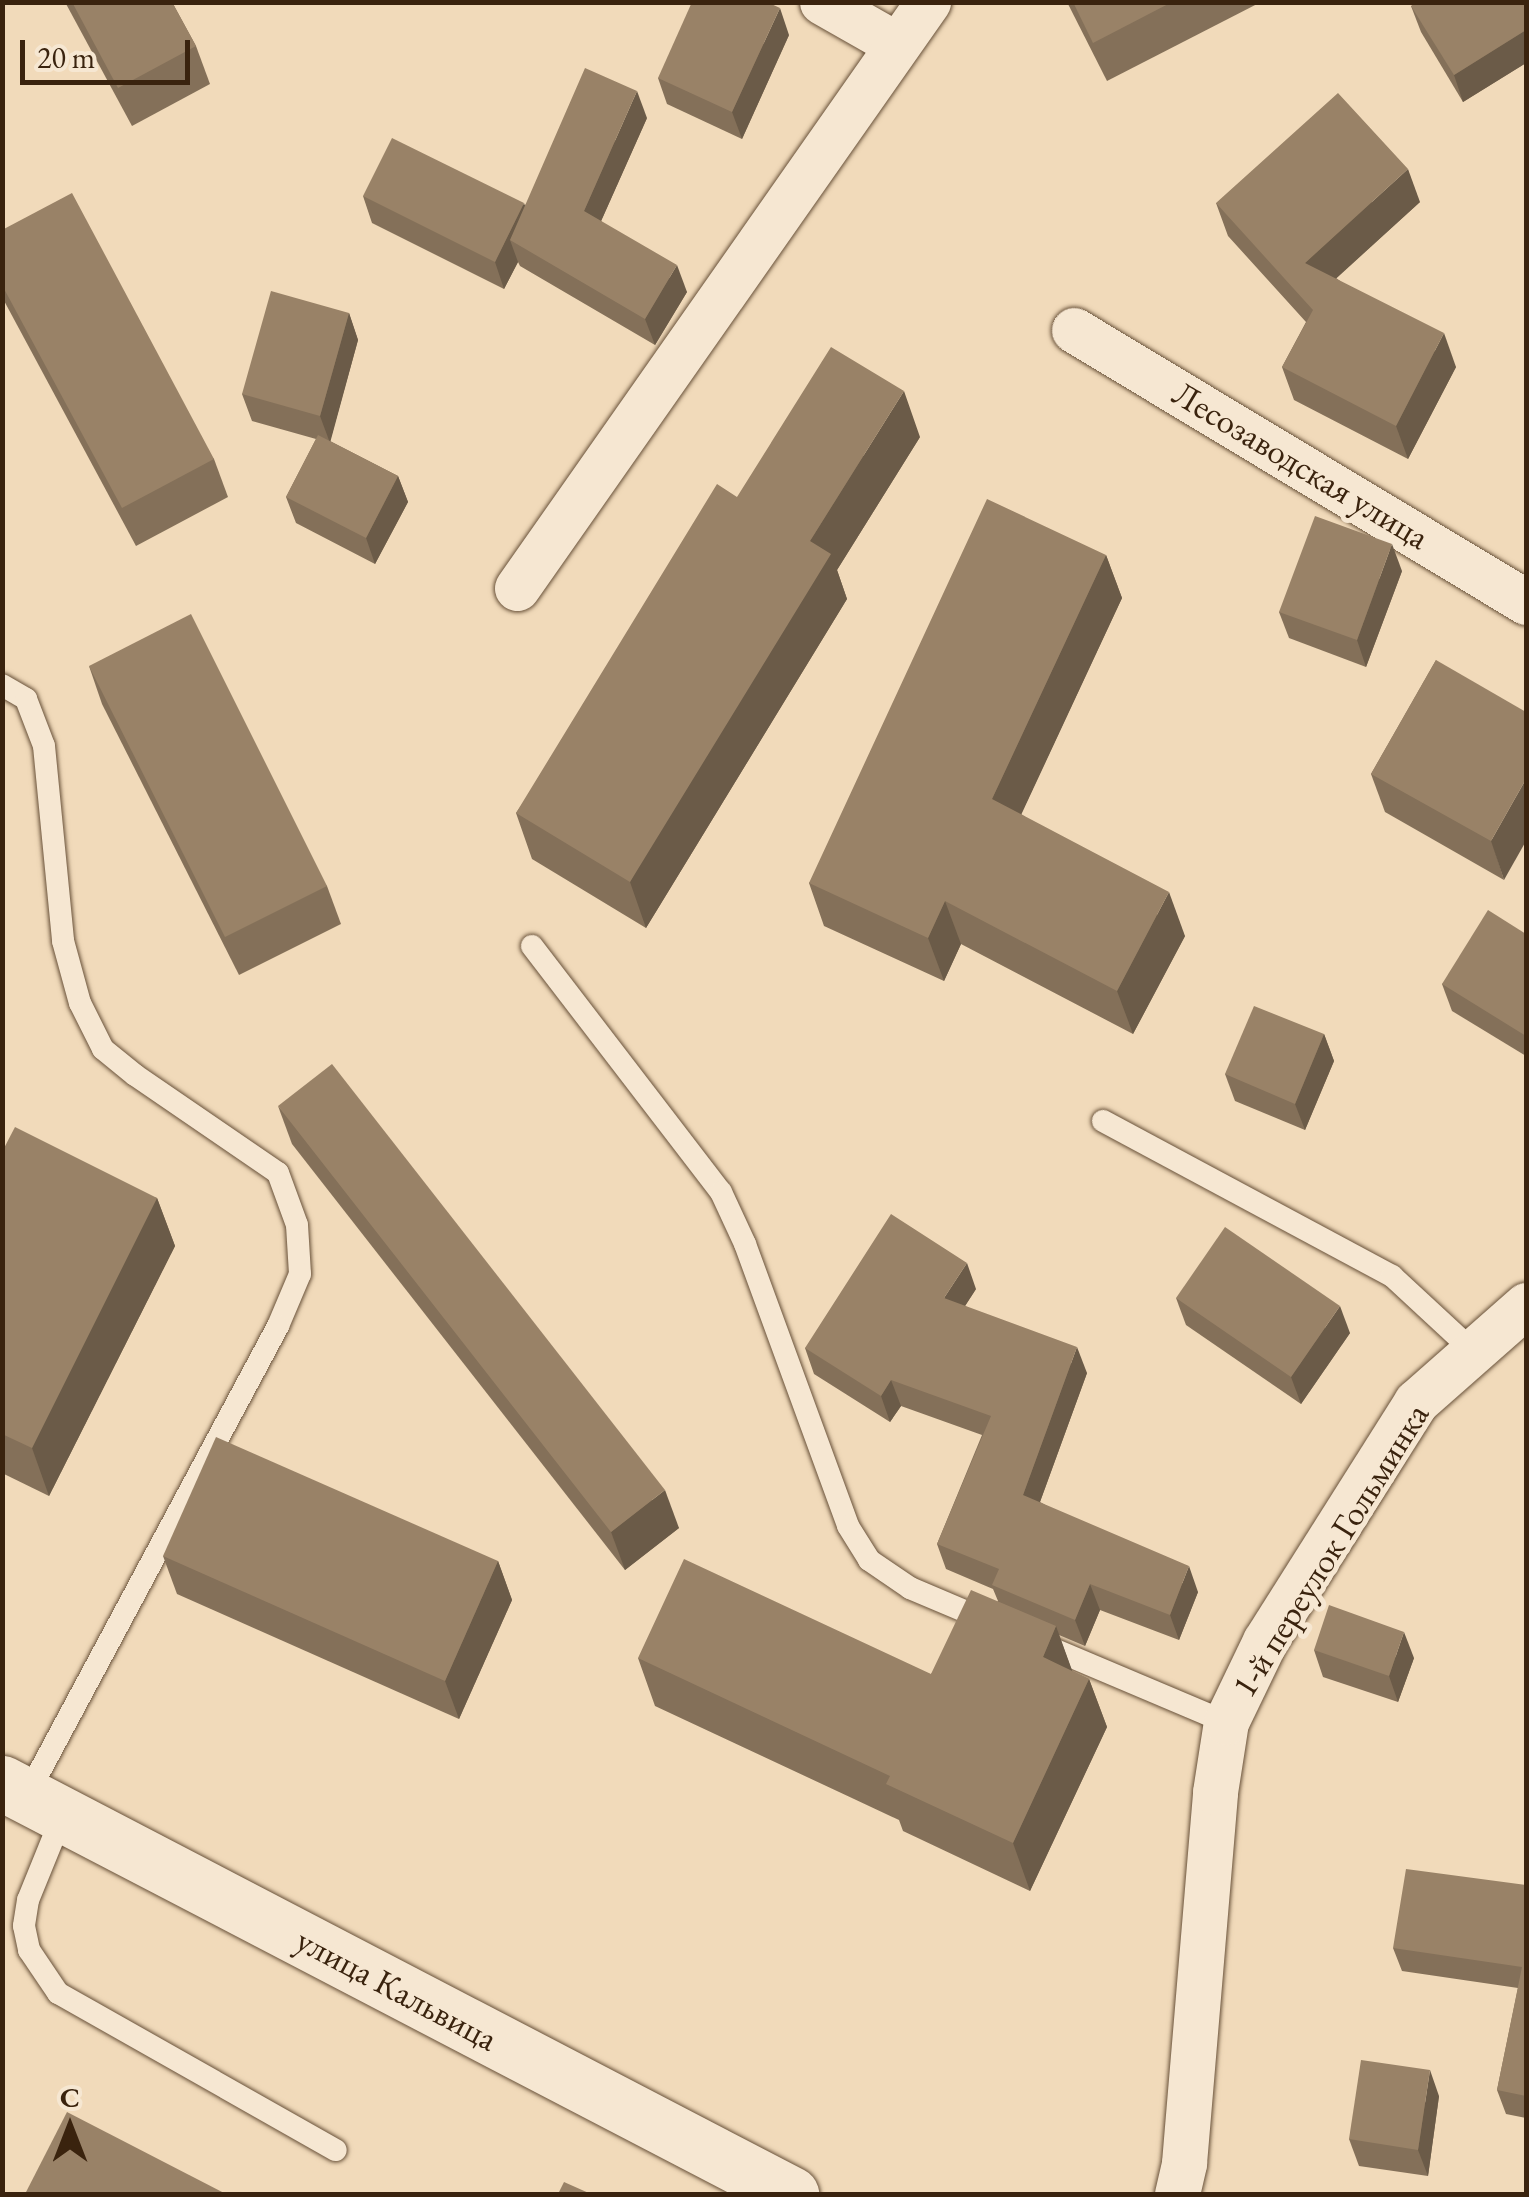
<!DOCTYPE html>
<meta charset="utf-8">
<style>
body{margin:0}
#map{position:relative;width:1529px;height:2197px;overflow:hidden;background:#f1daba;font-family:"EB Garamond",serif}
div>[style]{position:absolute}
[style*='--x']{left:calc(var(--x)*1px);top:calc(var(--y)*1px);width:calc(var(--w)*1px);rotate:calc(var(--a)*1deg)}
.roads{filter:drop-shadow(0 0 2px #685139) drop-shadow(0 0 2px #685139)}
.lane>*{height:22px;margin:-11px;padding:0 11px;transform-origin:11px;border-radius:11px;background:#f6e7d2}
.street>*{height:45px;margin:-22.5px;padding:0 22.5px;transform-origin:22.5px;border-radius:22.5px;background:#f6e7d2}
.secondary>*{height:55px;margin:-27.5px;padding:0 27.5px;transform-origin:27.5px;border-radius:27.5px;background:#f6e7d2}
.wall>*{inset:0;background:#847059}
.shaded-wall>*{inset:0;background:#6b5b48}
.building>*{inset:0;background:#998267}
span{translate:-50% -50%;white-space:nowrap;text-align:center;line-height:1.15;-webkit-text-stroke:10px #f6e7d2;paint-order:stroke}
.street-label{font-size:35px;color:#3a230e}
.frame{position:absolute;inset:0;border:5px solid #3a230e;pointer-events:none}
.north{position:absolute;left:20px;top:2077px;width:100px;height:100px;-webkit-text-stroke:8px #f6e7d2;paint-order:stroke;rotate:0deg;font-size:28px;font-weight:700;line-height:40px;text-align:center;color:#3a230e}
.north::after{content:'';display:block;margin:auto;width:35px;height:45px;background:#3a230e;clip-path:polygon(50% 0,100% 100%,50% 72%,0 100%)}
.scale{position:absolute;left:20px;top:40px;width:170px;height:45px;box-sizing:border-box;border:5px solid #3a230e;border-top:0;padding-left:12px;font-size:30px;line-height:35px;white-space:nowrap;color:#3a230e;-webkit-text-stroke:8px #f6e7d2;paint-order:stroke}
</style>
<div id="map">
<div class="roads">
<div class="lane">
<div style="--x:2;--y:685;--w:28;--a:30"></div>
<div style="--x:26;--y:699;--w:50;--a:69"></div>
<div style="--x:44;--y:746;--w:196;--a:84.4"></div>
<div style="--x:63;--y:941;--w:64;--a:74.7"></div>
<div style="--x:80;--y:1003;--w:51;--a:63.4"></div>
<div style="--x:103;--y:1049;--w:41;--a:39.1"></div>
<div style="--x:135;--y:1075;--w:173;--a:34.4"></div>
<div style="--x:278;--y:1173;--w:55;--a:69.9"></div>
<div style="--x:297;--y:1225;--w:49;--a:86.5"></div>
<div style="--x:300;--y:1274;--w:56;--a:112.9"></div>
<div style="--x:278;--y:1326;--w:532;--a:118.15"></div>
<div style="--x:532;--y:946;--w:310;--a:52.5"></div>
<div style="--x:721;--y:1192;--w:57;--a:65.2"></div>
<div style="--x:745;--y:1244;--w:300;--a:69.9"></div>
<div style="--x:848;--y:1526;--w:40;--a:58"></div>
<div style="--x:869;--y:1560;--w:50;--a:34.3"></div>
<div style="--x:910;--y:1588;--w:85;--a:22.9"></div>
<div style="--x:1103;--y:1121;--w:328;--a:28.2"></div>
<div style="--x:1392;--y:1276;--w:109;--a:42.8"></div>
<div style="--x:1041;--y:1644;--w:201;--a:22.9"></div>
<div style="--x:63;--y:1814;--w:93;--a:112.1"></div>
<div style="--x:28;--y:1900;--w:26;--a:99"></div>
<div style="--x:24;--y:1926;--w:25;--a:78"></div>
<div style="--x:29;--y:1950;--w:52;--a:56"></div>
<div style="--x:58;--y:1993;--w:319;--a:29.5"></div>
</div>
<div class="street">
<div style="--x:822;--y:2;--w:85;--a:29.6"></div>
<div style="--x:1074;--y:330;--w:528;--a:31.04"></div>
<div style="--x:517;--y:588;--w:716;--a:-54.96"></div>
<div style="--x:1177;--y:2194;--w:32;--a:-77"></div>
<div style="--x:1184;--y:2163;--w:372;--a:-85.2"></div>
<div style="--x:1215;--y:1792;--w:71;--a:-81.1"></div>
<div style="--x:1226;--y:1722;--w:90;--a:-64.3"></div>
<div style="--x:1265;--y:1641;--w:283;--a:-57.7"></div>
<div style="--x:1416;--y:1402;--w:147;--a:-41.4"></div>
</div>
<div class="secondary">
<div style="--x:2;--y:1783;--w:890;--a:27.52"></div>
</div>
</div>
<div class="wall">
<div style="clip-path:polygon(65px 2px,172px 2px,196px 46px,210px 84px,132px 126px)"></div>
<div style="clip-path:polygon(1067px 2px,1261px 2px,1107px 81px)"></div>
<div style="clip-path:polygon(1526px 2px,1526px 63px,1463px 102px,1421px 32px,1411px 6px)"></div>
<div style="clip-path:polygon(789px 35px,742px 139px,667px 104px,658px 78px)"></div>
<div style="clip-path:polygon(647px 118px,601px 221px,687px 292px,655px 345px,520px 266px,518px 262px,504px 289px,372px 223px,363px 196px,525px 205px)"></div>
<div style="clip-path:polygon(1420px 202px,1336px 278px,1456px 367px,1408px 459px,1294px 400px,1282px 367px,1306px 322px,1228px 236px,1216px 203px)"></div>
<div style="clip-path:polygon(2px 230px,214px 459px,228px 497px,136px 546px,2px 297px)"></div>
<div style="clip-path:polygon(349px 313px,358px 340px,330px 441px,398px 476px,408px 502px,375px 564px,296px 523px,286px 497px,316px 439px,252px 421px,242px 394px)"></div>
<div style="clip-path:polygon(920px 437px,837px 570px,847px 599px,646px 928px,532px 859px,516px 813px,737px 497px)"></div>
<div style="clip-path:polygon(1106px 555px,1122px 598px,1021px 814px,1185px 936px,1133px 1034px,961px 944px,944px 981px,824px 926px,809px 883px)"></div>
<div style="clip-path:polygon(1402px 571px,1366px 667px,1289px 638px,1279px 612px)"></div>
<div style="clip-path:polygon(1436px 660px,1504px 880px,1385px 812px,1371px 774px)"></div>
<div style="clip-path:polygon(89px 666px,327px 886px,341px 924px,239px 975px,102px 704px)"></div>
<div style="clip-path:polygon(1526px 934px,1526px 1056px,1452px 1011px,1442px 984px)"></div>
<div style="clip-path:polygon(1324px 1034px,1334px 1061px,1305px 1130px,1235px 1101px,1225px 1074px)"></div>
<div style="clip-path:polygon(278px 1106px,679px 1528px,625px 1570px,292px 1144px)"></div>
<div style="clip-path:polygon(2px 1152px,157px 1198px,175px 1246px,49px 1496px,2px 1473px)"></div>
<div style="clip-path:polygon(976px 1289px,965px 1306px,1087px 1373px,1040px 1502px,1198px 1592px,1179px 1640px,1100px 1610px,1085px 1646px,1059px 1635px,1072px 1671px,1089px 1679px,1107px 1727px,1030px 1891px,903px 1831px,899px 1820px,655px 1706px,638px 1658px,931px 1674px,998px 1601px,993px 1589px,946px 1569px,937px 1544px,982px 1435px,901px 1406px,890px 1422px,814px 1374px,805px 1348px)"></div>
<div style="clip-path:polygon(1176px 1298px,1350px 1333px,1301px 1404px,1186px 1325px)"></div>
<div style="clip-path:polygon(163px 1556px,498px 1561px,512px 1600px,459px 1719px,177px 1594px)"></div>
<div style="clip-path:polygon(1314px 1650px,1414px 1658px,1398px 1702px,1323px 1677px)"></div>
<div style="clip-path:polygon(1526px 1885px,1526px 2118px,1506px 2114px,1497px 2090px,1518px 1988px,1402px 1971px,1393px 1948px)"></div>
<div style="clip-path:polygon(1439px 2096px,1428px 2176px,1359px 2166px,1349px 2139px)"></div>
</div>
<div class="shaded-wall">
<div style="clip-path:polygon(780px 8px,789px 35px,742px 139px,732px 112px)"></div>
<div style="clip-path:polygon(1526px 30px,1526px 63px,1463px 102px,1454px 75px)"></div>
<div style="clip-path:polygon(637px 91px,647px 118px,594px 237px,584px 211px)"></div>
<div style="clip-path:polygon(1408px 169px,1420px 202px,1317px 296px,1305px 263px)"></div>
<div style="clip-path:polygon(524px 203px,534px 230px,510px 240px,518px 262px,504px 289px,495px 262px)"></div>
<div style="clip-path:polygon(677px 265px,687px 292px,655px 345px,645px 319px)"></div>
<div style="clip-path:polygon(349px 313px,358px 340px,330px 443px,320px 416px)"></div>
<div style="clip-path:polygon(1444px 333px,1456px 367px,1408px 459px,1396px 426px)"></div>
<div style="clip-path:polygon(904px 391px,920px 437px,837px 570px,847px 599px,646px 928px,630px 882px,810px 541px)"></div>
<div style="clip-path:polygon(398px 476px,408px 502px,375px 564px,366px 538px)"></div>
<div style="clip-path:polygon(1392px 544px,1402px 571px,1366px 667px,1357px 640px)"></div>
<div style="clip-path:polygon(1106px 555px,1122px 598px,1008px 843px,992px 799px)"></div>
<div style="clip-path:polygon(1526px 779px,1526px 841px,1504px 880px,1491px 841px)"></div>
<div style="clip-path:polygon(1169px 892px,1185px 936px,1133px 1034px,1117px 991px)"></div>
<div style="clip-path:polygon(945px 901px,961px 944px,944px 981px,928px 938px)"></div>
<div style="clip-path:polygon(1324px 1034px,1334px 1061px,1305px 1130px,1295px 1104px)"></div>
<div style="clip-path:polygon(157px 1198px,175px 1246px,49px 1496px,32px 1448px)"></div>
<div style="clip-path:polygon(967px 1263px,976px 1289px,954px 1323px,944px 1298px)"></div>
<div style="clip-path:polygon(1340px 1306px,1350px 1333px,1301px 1404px,1291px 1377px)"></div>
<div style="clip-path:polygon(1077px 1347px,1087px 1373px,1033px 1521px,1023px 1495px)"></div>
<div style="clip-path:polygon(891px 1380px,901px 1406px,890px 1422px,881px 1396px)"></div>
<div style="clip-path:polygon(665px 1490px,679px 1528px,625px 1570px,611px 1532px)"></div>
<div style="clip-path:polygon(498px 1561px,512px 1600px,459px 1719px,445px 1681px)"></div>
<div style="clip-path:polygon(1189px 1566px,1198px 1592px,1179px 1640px,1170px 1615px)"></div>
<div style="clip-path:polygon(1090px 1584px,1100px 1610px,1085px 1646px,1075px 1620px)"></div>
<div style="clip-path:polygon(1056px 1626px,1073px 1673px,1043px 1657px)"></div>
<div style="clip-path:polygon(1404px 1632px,1414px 1658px,1398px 1702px,1389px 1676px)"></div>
<div style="clip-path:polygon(1089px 1679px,1107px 1727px,1030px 1891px,1013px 1843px)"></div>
<div style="clip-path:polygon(1430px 2070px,1439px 2096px,1428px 2176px,1418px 2150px)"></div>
</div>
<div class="building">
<div style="clip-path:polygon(72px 2px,172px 2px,196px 46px,118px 88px)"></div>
<div style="clip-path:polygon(692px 2px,767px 2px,780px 8px,732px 112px,658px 78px)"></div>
<div style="clip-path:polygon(1073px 2px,1172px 2px,1093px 43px)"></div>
<div style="clip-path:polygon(1416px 2px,1526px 2px,1526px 30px,1454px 75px,1411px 6px)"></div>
<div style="clip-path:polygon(585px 68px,637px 91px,584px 211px,677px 265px,645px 319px,510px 240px)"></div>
<div style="clip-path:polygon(1338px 93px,1408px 169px,1305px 263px,1444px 333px,1396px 426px,1282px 367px,1313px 310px,1216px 203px)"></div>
<div style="clip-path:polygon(392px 138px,524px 203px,495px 262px,363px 196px)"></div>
<div style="clip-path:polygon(72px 193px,214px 459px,122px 508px,2px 285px,2px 230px)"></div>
<div style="clip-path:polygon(271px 291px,349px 313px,320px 416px,242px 394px)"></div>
<div style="clip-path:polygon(831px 347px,904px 391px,810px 541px,831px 554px,630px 882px,516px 813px,717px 484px,737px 497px)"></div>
<div style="clip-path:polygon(318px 435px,398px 476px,366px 538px,286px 497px)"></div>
<div style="clip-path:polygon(987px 499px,1106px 555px,992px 799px,1169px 892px,1117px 991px,945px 901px,928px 938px,809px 883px)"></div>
<div style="clip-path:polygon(1315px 516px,1392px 544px,1357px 640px,1279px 612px)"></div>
<div style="clip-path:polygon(191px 614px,327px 886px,225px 937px,89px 666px)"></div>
<div style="clip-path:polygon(1436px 660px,1526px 712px,1526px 779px,1491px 841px,1371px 774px)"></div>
<div style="clip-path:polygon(1488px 910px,1526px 934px,1526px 1036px,1442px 984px)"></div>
<div style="clip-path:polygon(1254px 1006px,1324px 1034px,1295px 1104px,1225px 1074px)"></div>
<div style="clip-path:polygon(332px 1064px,665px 1490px,611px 1532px,278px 1106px)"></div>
<div style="clip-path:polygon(15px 1127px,157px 1198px,32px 1448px,2px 1434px,2px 1152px)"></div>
<div style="clip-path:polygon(891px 1214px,967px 1263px,944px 1298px,1077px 1347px,1023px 1495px,1189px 1566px,1170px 1615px,1090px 1584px,1075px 1620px,992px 1585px,999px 1569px,937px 1544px,991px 1416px,891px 1380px,881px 1396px,805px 1348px)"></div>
<div style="clip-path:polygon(1225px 1227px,1340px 1306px,1291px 1377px,1176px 1298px)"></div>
<div style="clip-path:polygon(216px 1437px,498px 1561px,445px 1681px,163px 1556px)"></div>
<div style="clip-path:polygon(684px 1559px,931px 1674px,971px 1590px,1056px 1626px,1043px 1657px,1089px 1679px,1013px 1843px,886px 1784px,890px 1776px,638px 1658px)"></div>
<div style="clip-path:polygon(1329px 1605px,1404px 1632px,1389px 1676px,1314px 1650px)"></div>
<div style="clip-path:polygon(1406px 1869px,1526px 1885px,1526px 2096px,1497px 2090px,1522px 1967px,1393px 1948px)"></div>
<div style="clip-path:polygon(1361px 2060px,1430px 2070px,1418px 2150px,1349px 2139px)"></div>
<div style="clip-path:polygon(67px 2112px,226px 2194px,25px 2194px)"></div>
<div style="clip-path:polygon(564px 2182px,591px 2194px,558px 2194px)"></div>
</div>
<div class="street-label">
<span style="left:1301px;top:465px;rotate:31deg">Лесозаводская улица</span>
<span style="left:1330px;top:1550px;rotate:-58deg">1-й переулок Гольминка</span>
<span style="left:397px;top:1989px;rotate:28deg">улица Кальвица</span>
</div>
<div class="frame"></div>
<div class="north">С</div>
<div class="scale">20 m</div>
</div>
